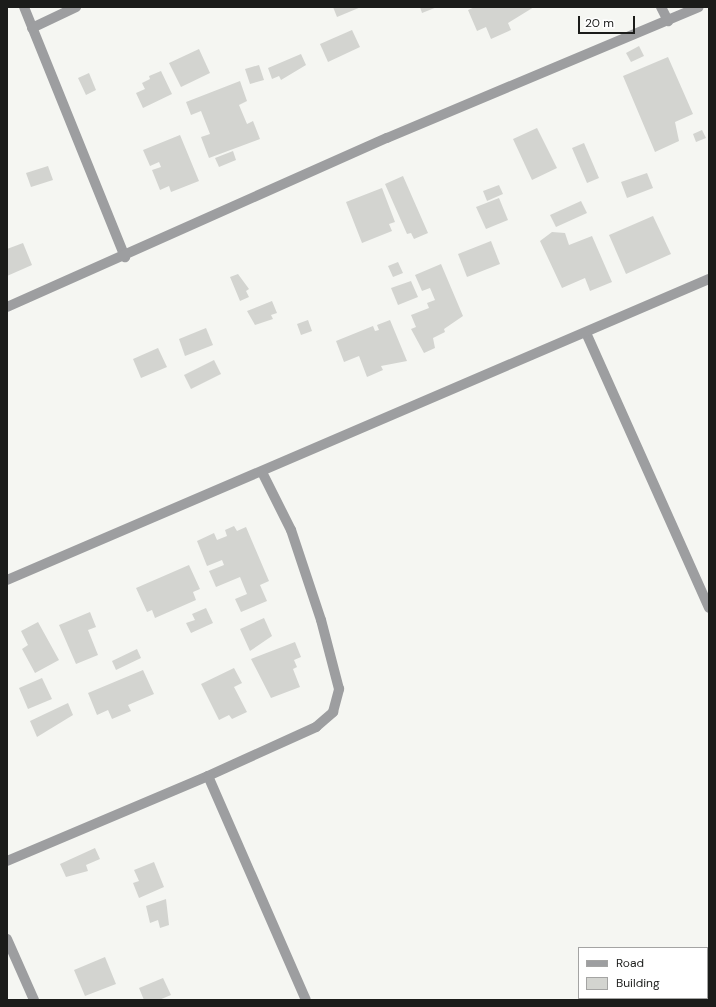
<!DOCTYPE html>
<style>
body{margin:0}
#map{position:relative;width:716px;height:1007px;overflow:hidden;background:#f5f6f2;font-family:"DM Sans",sans-serif}
div>[style]{position:absolute}
[style*='--x']{left:calc(var(--x)*1px);top:calc(var(--y)*1px);width:calc(var(--w)*1px);rotate:calc(var(--a)*1deg)}
.building>*{inset:0;background:#d3d4d0}
.street>*{height:10px;margin:-5px;padding:0 5px;transform-origin:5px;border-radius:5px;background:#9d9ea0}
span{translate:-50% -50%;white-space:nowrap;text-align:center;line-height:1.15;-webkit-text-stroke:3px #fff;paint-order:stroke}
.frame{position:absolute;inset:0;border:8px solid #1b1c1a;pointer-events:none}
.legend{position:absolute;left:578px;top:947px;width:130px;height:52px;box-sizing:border-box;background:#fff;border:1px solid #a4a4a3;margin:0;padding:5px 7px;list-style:none;font-size:12px;color:#1b1c1a}
.legend li{display:flex;align-items:center;gap:8px;height:20px}
.legend b{width:20px;border:1px solid #a4a4a3}
.scale{position:absolute;left:578px;top:16px;width:57px;height:18px;box-sizing:border-box;border:2px solid #1b1c1a;border-top:0;padding-left:5px;font-size:12px;line-height:14px;white-space:nowrap;color:#1b1c1a;-webkit-text-stroke:3px #fff;paint-order:stroke}
</style>
<div id="map">
<div class="building">
<div style="clip-path:polygon(333px 7px,361px 7px,337px 17px)"></div>
<div style="clip-path:polygon(420px 7px,437px 7px,422px 13px)"></div>
<div style="clip-path:polygon(475px 7px,534px 7px,508px 23px,511px 30px,491px 39px,486px 27px,477px 31px,468px 10px)"></div>
<div style="clip-path:polygon(352px 30px,360px 47px,328px 62px,320px 44px)"></div>
<div style="clip-path:polygon(639px 46px,644px 56px,631px 62px,626px 53px)"></div>
<div style="clip-path:polygon(199px 49px,210px 73px,181px 87px,169px 63px)"></div>
<div style="clip-path:polygon(301px 54px,306px 65px,281px 80px,279px 76px,272px 79px,268px 68px)"></div>
<div style="clip-path:polygon(668px 57px,693px 114px,675px 122px,679px 141px,655px 152px,623px 76px)"></div>
<div style="clip-path:polygon(259px 65px,264px 80px,250px 84px,245px 69px)"></div>
<div style="clip-path:polygon(161px 71px,172px 94px,143px 108px,136px 93px,145px 89px,142px 83px,150px 79px,149px 76px)"></div>
<div style="clip-path:polygon(89px 73px,96px 90px,86px 95px,78px 78px)"></div>
<div style="clip-path:polygon(240px 81px,247px 101px,239px 105px,247px 124px,253px 121px,260px 139px,209px 158px,201px 137px,210px 134px,201px 111px,191px 115px,186px 102px)"></div>
<div style="clip-path:polygon(537px 128px,557px 168px,532px 180px,513px 139px)"></div>
<div style="clip-path:polygon(702px 130px,706px 138px,696px 142px,693px 134px)"></div>
<div style="clip-path:polygon(180px 135px,199px 181px,171px 192px,169px 186px,160px 190px,152px 170px,161px 167px,159px 162px,150px 166px,143px 150px)"></div>
<div style="clip-path:polygon(584px 143px,599px 178px,587px 183px,572px 148px)"></div>
<div style="clip-path:polygon(233px 151px,236px 160px,219px 167px,215px 158px)"></div>
<div style="clip-path:polygon(48px 166px,53px 180px,31px 187px,26px 173px)"></div>
<div style="clip-path:polygon(647px 173px,653px 188px,627px 198px,621px 182px)"></div>
<div style="clip-path:polygon(403px 176px,428px 233px,414px 239px,411px 233px,407px 234px,385px 184px)"></div>
<div style="clip-path:polygon(499px 185px,503px 194px,487px 201px,483px 191px)"></div>
<div style="clip-path:polygon(382px 188px,395px 222px,389px 224px,392px 231px,362px 243px,346px 202px)"></div>
<div style="clip-path:polygon(499px 198px,508px 220px,486px 229px,476px 207px)"></div>
<div style="clip-path:polygon(581px 201px,587px 213px,556px 227px,550px 215px)"></div>
<div style="clip-path:polygon(653px 216px,671px 254px,626px 274px,609px 235px)"></div>
<div style="clip-path:polygon(552px 232px,565px 233px,569px 245px,592px 236px,612px 282px,590px 291px,585px 278px,562px 288px,540px 241px)"></div>
<div style="clip-path:polygon(491px 241px,500px 264px,467px 277px,458px 254px)"></div>
<div style="clip-path:polygon(23px 243px,32px 265px,7px 276px,7px 249px)"></div>
<div style="clip-path:polygon(398px 262px,403px 273px,393px 277px,388px 266px)"></div>
<div style="clip-path:polygon(441px 264px,463px 316px,444px 329px,445px 332px,433px 338px,435px 348px,424px 353px,411px 329px,416px 327px,411px 315px,429px 308px,427px 303px,435px 300px,430px 288px,422px 291px,415px 275px)"></div>
<div style="clip-path:polygon(238px 274px,249px 289px,246px 291px,249px 297px,240px 301px,230px 277px)"></div>
<div style="clip-path:polygon(411px 281px,418px 297px,398px 305px,391px 288px)"></div>
<div style="clip-path:polygon(272px 301px,277px 313px,271px 315px,273px 319px,255px 325px,247px 311px)"></div>
<div style="clip-path:polygon(308px 320px,312px 331px,301px 335px,297px 324px)"></div>
<div style="clip-path:polygon(390px 320px,407px 361px,381px 366px,383px 370px,367px 377px,359px 356px,344px 362px,336px 341px,373px 326px,375px 331px,379px 330px,377px 325px)"></div>
<div style="clip-path:polygon(206px 328px,213px 345px,185px 356px,179px 339px)"></div>
<div style="clip-path:polygon(158px 348px,167px 367px,141px 378px,133px 359px)"></div>
<div style="clip-path:polygon(214px 360px,221px 374px,191px 389px,184px 375px)"></div>
<div style="clip-path:polygon(234px 526px,237px 531px,246px 527px,269px 581px,260px 585px,267px 601px,241px 612px,235px 599px,247px 594px,240px 577px,216px 587px,209px 571px,224px 565px,222px 560px,207px 566px,197px 541px,214px 533px,217px 540px,227px 536px,225px 530px)"></div>
<div style="clip-path:polygon(189px 565px,200px 589px,193px 592px,196px 600px,155px 618px,152px 610px,147px 612px,136px 588px)"></div>
<div style="clip-path:polygon(206px 608px,213px 623px,191px 633px,186px 623px,195px 620px,192px 614px)"></div>
<div style="clip-path:polygon(90px 612px,96px 627px,88px 630px,98px 655px,76px 664px,59px 625px)"></div>
<div style="clip-path:polygon(264px 618px,272px 636px,250px 651px,240px 629px)"></div>
<div style="clip-path:polygon(38px 622px,59px 660px,35px 673px,22px 649px,28px 645px,21px 631px)"></div>
<div style="clip-path:polygon(295px 642px,301px 657px,294px 660px,297px 667px,293px 669px,300px 687px,271px 698px,251px 659px)"></div>
<div style="clip-path:polygon(137px 649px,141px 658px,116px 670px,112px 661px)"></div>
<div style="clip-path:polygon(234px 668px,242px 683px,234px 687px,247px 712px,232px 719px,229px 715px,219px 720px,201px 684px)"></div>
<div style="clip-path:polygon(143px 670px,154px 694px,128px 705px,131px 711px,112px 719px,108px 710px,97px 715px,88px 693px)"></div>
<div style="clip-path:polygon(42px 678px,52px 699px,28px 709px,19px 688px)"></div>
<div style="clip-path:polygon(68px 703px,73px 715px,37px 737px,30px 721px)"></div>
<div style="clip-path:polygon(95px 848px,100px 859px,86px 865px,88px 871px,66px 877px,60px 864px)"></div>
<div style="clip-path:polygon(154px 862px,164px 887px,139px 898px,133px 883px,139px 881px,134px 870px)"></div>
<div style="clip-path:polygon(166px 899px,169px 925px,160px 928px,158px 920px,150px 923px,146px 906px)"></div>
<div style="clip-path:polygon(105px 957px,116px 984px,85px 996px,74px 970px)"></div>
<div style="clip-path:polygon(163px 978px,171px 995px,159px 1000px,144px 1000px,139px 988px)"></div>
</div>
<div class="street">
<div style="--x:24;--y:7;--w:270;--a:68"></div>
<div style="--x:661;--y:7;--w:16;--a:63"></div>
<div style="--x:32;--y:28;--w:49;--a:-25.5"></div>
<div style="--x:7;--y:307;--w:416;--a:-24"></div>
<div style="--x:387;--y:138;--w:338;--a:-22.8"></div>
<div style="--x:587;--y:335;--w:299;--a:65.9"></div>
<div style="--x:7;--y:580;--w:764;--a:-23.21"></div>
<div style="--x:208;--y:776;--w:244;--a:66.4"></div>
<div style="--x:7;--y:861;--w:218;--a:-22.9"></div>
<div style="--x:208;--y:776;--w:119;--a:-24.4"></div>
<div style="--x:316;--y:727;--w:23;--a:-41"></div>
<div style="--x:333;--y:712;--w:24;--a:-75"></div>
<div style="--x:339;--y:689;--w:71;--a:-104.6"></div>
<div style="--x:321;--y:620;--w:95;--a:-108.4"></div>
<div style="--x:291;--y:530;--w:65;--a:-116.6"></div>
<div style="--x:7;--y:939;--w:67;--a:66.1"></div>
</div>
<div class="frame"></div>
<ul class="legend">
<li><b style="height:5px;background:#9d9ea0"></b>Road</li>
<li><b style="height:11px;background:#d3d4d0"></b>Building</li>
</ul>
<div class="scale">20 m</div>
</div>
